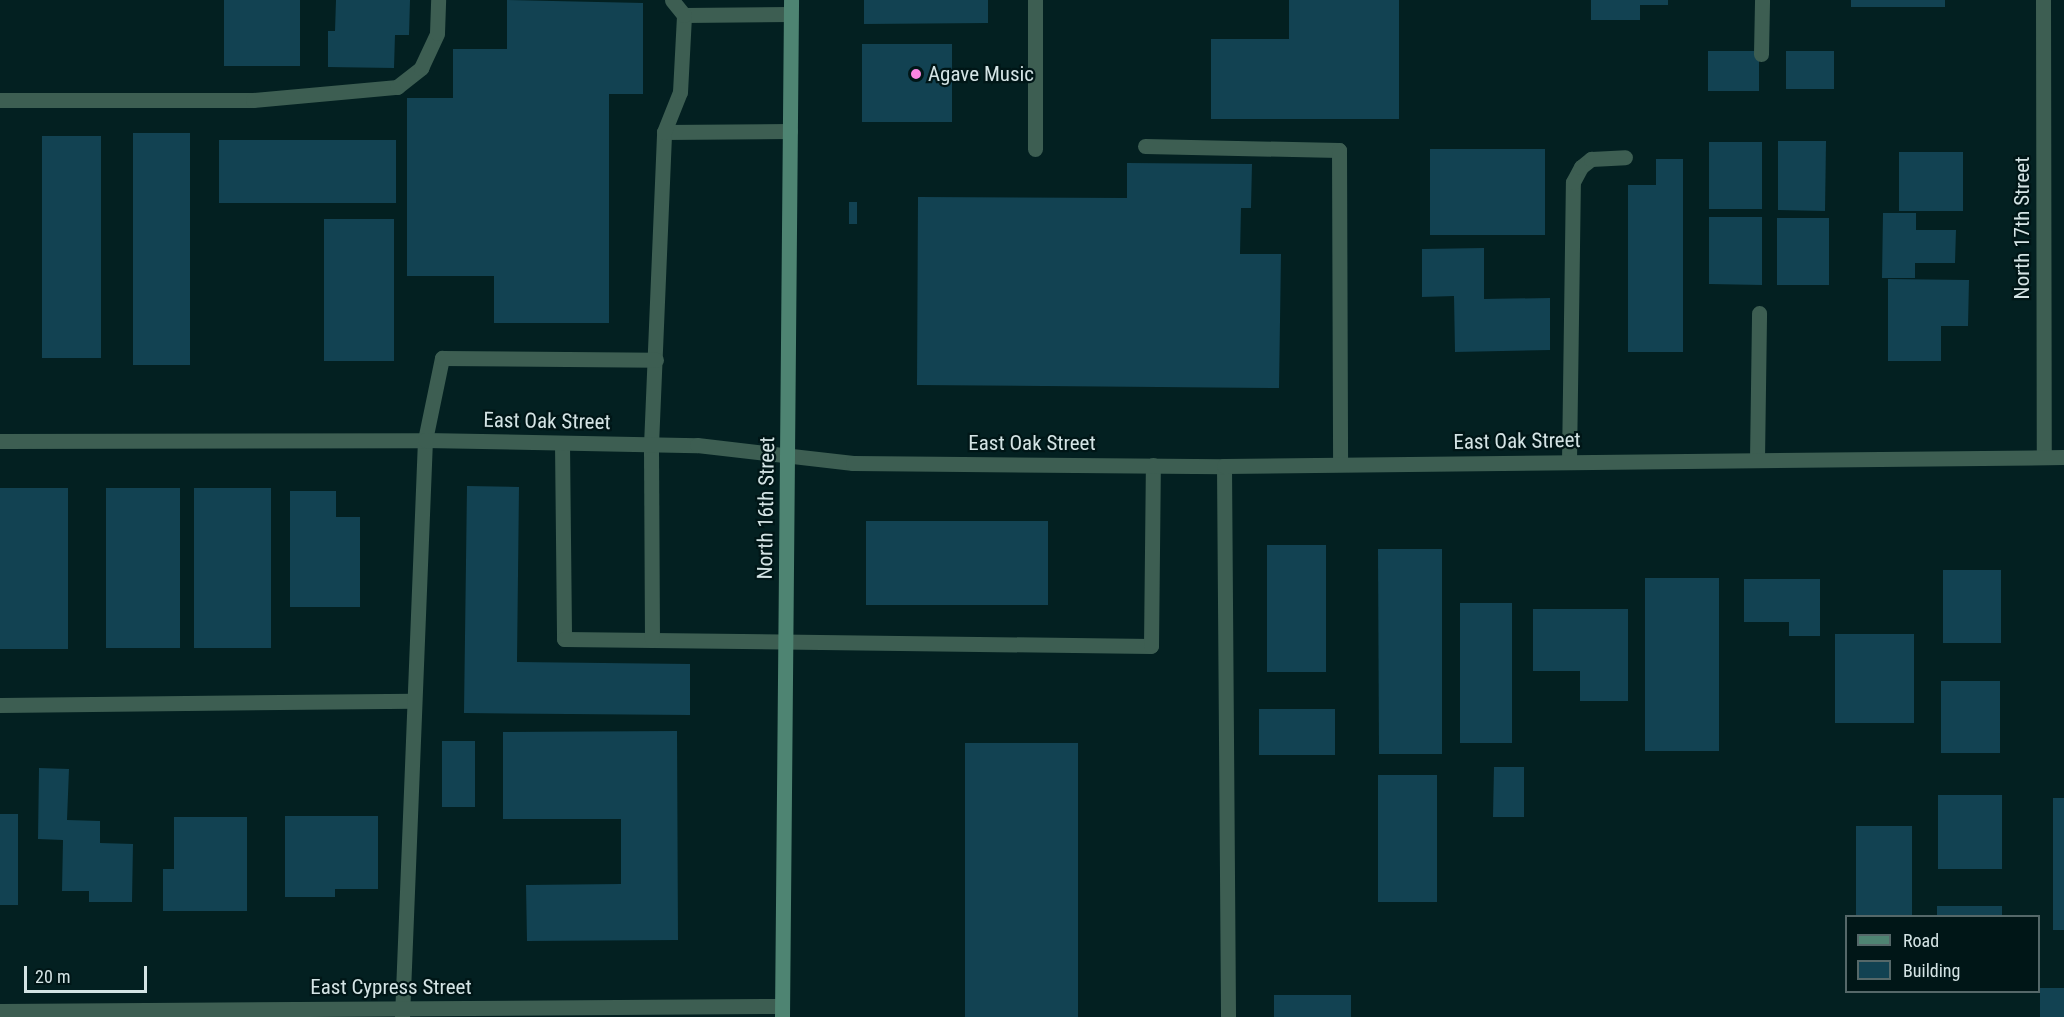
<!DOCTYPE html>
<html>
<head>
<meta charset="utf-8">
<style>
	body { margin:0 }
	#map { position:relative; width:2064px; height:1017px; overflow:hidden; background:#032021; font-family:"Roboto Condensed",sans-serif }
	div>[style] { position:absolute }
	.building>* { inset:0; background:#124252 }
	.service>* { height:15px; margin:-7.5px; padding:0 7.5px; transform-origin:7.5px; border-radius:7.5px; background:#3d5e52 }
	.minor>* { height:15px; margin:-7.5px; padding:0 7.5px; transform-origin:7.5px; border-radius:7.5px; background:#3d5e52 }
	.secondary>* { height:15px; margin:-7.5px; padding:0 7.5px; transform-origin:7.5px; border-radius:7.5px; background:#4e8472 }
	.dots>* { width:16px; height:16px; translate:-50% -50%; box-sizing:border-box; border:3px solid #001617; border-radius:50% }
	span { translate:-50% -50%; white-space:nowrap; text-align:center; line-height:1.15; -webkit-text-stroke:4.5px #001617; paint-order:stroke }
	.poi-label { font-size:21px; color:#d4e4e5 }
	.left { translate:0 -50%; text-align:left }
	.street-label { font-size:21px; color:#d4e4e5 }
	.legend { position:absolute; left:1845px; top:915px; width:195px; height:78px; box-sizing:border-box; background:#001617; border:2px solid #556869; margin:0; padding:8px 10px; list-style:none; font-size:18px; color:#d4e4e5 }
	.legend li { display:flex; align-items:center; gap:12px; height:30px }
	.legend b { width:30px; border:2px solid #556869 }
	.scale { position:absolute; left:24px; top:966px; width:123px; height:27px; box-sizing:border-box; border:3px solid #d4e4e5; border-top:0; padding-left:8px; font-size:18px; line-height:21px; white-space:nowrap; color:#d4e4e5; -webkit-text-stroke:4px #001617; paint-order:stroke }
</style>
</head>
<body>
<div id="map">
	<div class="building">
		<div style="clip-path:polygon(224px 0,300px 0,300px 66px,224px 66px)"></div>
		<div style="clip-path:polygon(336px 0,410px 0,409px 35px,395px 35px,394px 68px,328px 67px,328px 31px,335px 31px)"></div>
		<div style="clip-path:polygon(507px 0,643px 3px,643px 94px,609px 94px,609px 323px,494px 323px,494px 276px,407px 276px,407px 98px,453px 98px,453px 49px,507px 49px)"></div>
		<div style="clip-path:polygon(864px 0,988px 0,988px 23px,864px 24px)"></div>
		<div style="clip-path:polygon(1289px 0,1399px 0,1399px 119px,1211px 119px,1211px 39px,1289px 39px)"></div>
		<div style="clip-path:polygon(1591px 0,1668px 0,1668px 5px,1640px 5px,1640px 20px,1591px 20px)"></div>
		<div style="clip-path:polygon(1851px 0,1945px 0,1945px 7px,1851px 7px)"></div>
		<div style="clip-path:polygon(862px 44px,952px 44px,952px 122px,862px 122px)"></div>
		<div style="clip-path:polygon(1708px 51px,1759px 51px,1759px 91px,1708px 91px)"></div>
		<div style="clip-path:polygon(1786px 51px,1834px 51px,1834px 89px,1786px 89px)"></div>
		<div style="clip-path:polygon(133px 133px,190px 133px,190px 365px,133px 365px)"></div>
		<div style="clip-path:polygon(42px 136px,101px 136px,101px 358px,42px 358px)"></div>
		<div style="clip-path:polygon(219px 140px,396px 140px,396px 203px,219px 203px)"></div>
		<div style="clip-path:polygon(1778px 141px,1826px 141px,1825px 211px,1778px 210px)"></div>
		<div style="clip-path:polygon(1709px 142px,1762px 142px,1762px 209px,1709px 209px)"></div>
		<div style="clip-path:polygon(1430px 149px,1545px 149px,1545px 235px,1430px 235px)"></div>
		<div style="clip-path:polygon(1899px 152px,1963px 152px,1963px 211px,1899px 211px)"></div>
		<div style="clip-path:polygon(1656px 159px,1683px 159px,1683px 352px,1628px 352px,1628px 185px,1656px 185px)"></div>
		<div style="clip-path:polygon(1127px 163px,1252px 164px,1251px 208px,1241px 208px,1240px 254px,1281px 254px,1279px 388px,917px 385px,918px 197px,1127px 198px)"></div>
		<div style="clip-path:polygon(849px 202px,857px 202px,857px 224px,849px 224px)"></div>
		<div style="clip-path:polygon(1883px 213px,1916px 213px,1916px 230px,1956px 230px,1955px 263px,1915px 263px,1915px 278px,1882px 278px)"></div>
		<div style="clip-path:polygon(1709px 217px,1762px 217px,1762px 285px,1709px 284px)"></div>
		<div style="clip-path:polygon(1777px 218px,1829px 218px,1829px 285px,1777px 285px)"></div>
		<div style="clip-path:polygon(324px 219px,394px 219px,394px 361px,324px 361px)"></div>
		<div style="clip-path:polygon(1484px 248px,1484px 299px,1550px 298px,1550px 350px,1455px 352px,1454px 296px,1422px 297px,1422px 249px)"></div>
		<div style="clip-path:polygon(1888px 279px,1969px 280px,1968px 326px,1941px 326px,1941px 361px,1888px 361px)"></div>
		<div style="clip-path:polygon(467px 486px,519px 487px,517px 662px,690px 664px,690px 715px,464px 713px)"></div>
		<div style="clip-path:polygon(0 488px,68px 488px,68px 649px,0 649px)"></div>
		<div style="clip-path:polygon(106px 488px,180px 488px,180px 648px,106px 648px)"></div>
		<div style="clip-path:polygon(194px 488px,271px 488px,271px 648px,194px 648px)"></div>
		<div style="clip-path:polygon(290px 491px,336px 491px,336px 517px,360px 517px,360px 607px,290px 607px)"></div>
		<div style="clip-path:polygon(866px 521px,1048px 521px,1048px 605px,866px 605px)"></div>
		<div style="clip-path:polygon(1267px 545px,1326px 545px,1326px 672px,1267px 672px)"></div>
		<div style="clip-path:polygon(1378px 549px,1442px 549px,1442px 754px,1379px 754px)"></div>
		<div style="clip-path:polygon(1943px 570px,2001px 570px,2001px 643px,1943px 643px)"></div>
		<div style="clip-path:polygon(1645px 578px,1719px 578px,1719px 751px,1645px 751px)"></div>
		<div style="clip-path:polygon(1744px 579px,1820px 579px,1820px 636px,1789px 636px,1789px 622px,1744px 622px)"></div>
		<div style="clip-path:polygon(1460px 603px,1512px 603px,1512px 743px,1460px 743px)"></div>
		<div style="clip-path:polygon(1533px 609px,1628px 609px,1628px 701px,1580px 701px,1580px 671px,1533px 671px)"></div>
		<div style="clip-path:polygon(1835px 634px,1914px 634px,1914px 723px,1835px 723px)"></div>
		<div style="clip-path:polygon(1941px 681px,2000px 681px,2000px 753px,1941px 753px)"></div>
		<div style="clip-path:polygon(1259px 709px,1335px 709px,1335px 755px,1259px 755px)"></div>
		<div style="clip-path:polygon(677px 731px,678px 940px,527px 941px,526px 885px,621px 884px,621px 819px,503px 819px,503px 732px)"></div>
		<div style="clip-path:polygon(442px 741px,475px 741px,475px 807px,442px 807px)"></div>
		<div style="clip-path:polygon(965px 743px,1078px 743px,1078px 1017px,965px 1017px)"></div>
		<div style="clip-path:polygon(1494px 767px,1524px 767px,1524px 817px,1493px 817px)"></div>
		<div style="clip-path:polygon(39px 768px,69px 769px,67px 820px,100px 821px,100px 843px,133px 844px,132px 902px,89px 902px,89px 891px,62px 891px,63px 840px,38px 839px)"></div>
		<div style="clip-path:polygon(1378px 775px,1437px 775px,1437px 902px,1378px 902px)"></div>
		<div style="clip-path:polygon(1938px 795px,2002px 795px,2002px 869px,1938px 869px)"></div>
		<div style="clip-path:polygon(2053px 798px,2064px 798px,2064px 930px,2053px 930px)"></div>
		<div style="clip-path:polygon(0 814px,18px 814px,18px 905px,0 905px)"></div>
		<div style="clip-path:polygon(285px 816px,378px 816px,378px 889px,335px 889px,335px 897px,285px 897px)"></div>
		<div style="clip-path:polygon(174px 817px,247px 817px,247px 911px,163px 911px,163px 869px,174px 869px)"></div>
		<div style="clip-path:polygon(1856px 826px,1912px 826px,1912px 916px,1856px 916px)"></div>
		<div style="clip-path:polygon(1937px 906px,2002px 906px,2002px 916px,1937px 916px)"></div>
		<div style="clip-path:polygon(2040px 988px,2064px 988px,2064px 1017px,2040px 1017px)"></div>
		<div style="clip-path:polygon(1274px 995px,1351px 995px,1351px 1017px,1274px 1017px)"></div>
	</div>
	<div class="service">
		<div style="left:1035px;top:0;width:149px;rotate:90deg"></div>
		<div style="left:684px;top:15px;width:106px;rotate:-0.5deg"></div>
		<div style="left:1761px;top:54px;width:54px;rotate:-88.9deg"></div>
		<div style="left:0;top:100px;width:253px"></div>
		<div style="left:253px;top:100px;width:145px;rotate:-5.2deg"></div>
		<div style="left:397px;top:87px;width:31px;rotate:-38deg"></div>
		<div style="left:421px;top:68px;width:38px;rotate:-65deg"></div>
		<div style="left:437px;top:33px;width:33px;rotate:-88deg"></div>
		<div style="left:664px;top:132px;width:126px;rotate:-0.5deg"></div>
		<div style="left:1145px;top:146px;width:194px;rotate:1.2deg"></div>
		<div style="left:1339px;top:150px;width:314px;rotate:89.8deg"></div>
		<div style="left:562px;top:443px;width:196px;rotate:89.4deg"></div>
		<div style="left:564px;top:639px;width:587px;rotate:0.68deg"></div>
		<div style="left:1151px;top:646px;width:181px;rotate:-89.4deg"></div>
		<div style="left:1757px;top:460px;width:147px;rotate:-89.2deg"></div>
		<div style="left:1569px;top:462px;width:280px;rotate:-89.2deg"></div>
		<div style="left:1573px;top:182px;width:17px;rotate:-62deg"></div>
		<div style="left:1581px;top:167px;width:13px;rotate:-39deg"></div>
		<div style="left:1591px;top:159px;width:34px;rotate:-3deg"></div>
		<div style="left:1224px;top:466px;width:551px;rotate:89.58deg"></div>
		<div style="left:652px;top:640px;width:195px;rotate:-90.3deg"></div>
		<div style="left:651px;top:445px;width:313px;rotate:-87.6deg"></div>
		<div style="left:664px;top:132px;width:43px;rotate:-68.2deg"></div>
		<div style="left:680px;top:92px;width:77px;rotate:-87deg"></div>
		<div style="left:684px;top:15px;width:19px;rotate:-129deg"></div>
		<div style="left:0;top:705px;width:414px;rotate:-0.6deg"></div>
		<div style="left:402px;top:1017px;width:577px;rotate:-87.72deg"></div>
		<div style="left:425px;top:440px;width:84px;rotate:-78.3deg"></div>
		<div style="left:442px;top:358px;width:214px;rotate:0.5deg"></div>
	</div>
	<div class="minor">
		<div style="left:2043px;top:0;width:457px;rotate:89.9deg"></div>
		<div style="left:0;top:441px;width:425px;rotate:-0.1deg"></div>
		<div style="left:425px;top:440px;width:272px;rotate:1.1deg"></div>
		<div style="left:697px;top:445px;width:157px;rotate:6.6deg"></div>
		<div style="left:853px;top:463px;width:371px;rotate:0.5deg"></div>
		<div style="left:1224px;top:466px;width:840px;rotate:-0.61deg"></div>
		<div style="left:0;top:1011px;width:782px;rotate:-0.37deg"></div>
	</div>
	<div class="secondary">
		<div style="left:782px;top:1017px;width:1017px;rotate:-89.49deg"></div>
	</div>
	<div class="dots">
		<div style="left:916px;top:74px;background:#fc86e4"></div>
	</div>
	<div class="poi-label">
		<span class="left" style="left:928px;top:74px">Agave Music</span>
	</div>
	<div class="street-label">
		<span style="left:2022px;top:228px;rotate:-90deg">North 17th Street</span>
		<span style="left:547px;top:421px;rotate:1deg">East Oak Street</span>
		<span style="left:1517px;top:441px;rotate:-1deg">East Oak Street</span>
		<span style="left:1032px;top:443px">East Oak Street</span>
		<span style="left:766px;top:508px;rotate:-89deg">North 16th Street</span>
		<span style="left:391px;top:987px">East Cypress Street</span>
	</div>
	<ul class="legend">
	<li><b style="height:8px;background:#4e8472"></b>Road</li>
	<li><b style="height:16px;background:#124252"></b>Building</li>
	</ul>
	<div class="scale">20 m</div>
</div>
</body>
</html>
